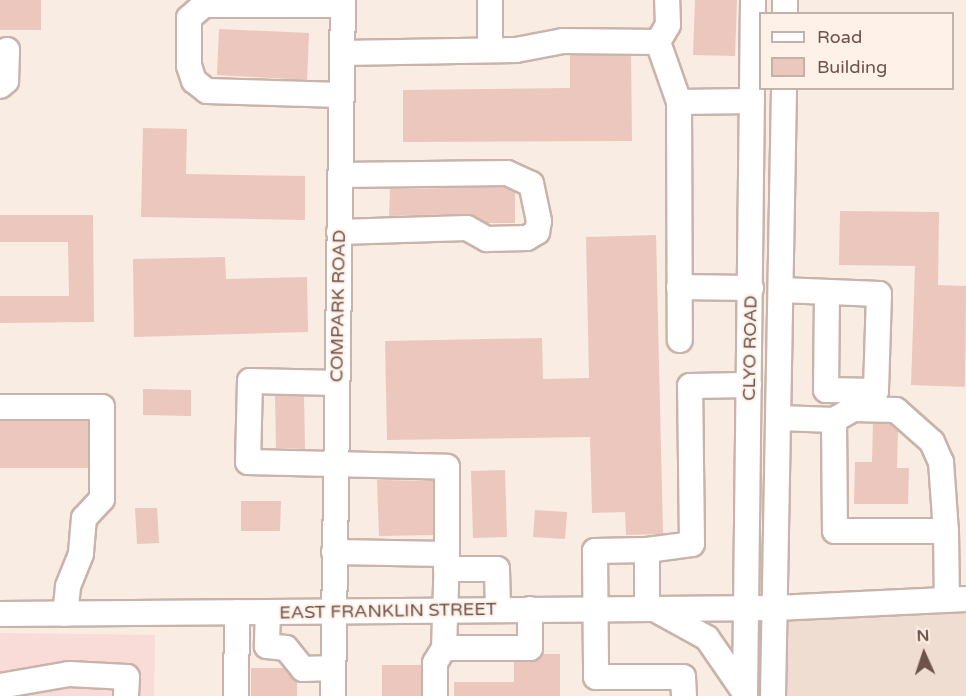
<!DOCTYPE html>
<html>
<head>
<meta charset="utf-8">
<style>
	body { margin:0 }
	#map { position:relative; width:966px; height:696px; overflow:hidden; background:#f9ece2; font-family:"Varela Round",sans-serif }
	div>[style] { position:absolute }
	.residential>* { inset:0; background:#f0ddd2 }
	.commercial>* { inset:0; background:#f9dbd7 }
	.building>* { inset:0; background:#ecc7bd }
	.roads { filter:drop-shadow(2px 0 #c9b3aa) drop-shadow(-2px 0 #c9b3aa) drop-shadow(0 2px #c9b3aa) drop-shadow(0 -2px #c9b3aa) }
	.minor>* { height:24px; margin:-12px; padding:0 12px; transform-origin:12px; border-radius:12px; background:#fff }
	span { translate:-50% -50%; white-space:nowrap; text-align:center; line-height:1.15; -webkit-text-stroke:4.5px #fdf1e8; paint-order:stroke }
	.street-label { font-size:18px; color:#6f524b }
	.legend { position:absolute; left:759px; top:12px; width:195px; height:78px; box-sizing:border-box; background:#fdf1e8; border:2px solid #c4b1a9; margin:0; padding:8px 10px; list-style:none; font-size:18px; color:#6f524b }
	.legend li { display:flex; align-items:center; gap:12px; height:30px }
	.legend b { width:30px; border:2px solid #c4b1a9 }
	.north { position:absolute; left:894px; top:624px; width:60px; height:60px; -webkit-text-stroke:4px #fdf1e8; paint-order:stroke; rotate:357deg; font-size:16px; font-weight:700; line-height:24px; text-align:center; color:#6f524b }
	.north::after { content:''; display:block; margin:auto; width:21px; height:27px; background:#6f524b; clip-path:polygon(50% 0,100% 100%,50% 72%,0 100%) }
</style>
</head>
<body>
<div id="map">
	<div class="residential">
		<div style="clip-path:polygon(966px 599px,966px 696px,773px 696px,776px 608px)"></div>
	</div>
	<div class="commercial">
		<div style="clip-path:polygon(0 633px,155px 635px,154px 696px,0 696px)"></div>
	</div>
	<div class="building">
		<div style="clip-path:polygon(0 0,41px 0,41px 30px,0 30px)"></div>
		<div style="clip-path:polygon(695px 0,737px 0,735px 56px,693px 55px)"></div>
		<div style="clip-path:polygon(219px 29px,309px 33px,307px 80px,217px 75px)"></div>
		<div style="clip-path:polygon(570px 55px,631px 56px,632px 141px,403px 142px,403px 90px,570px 88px)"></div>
		<div style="clip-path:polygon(143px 128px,187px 129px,186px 174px,305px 176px,305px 220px,141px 217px)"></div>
		<div style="clip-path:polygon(504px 187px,515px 192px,515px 223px,487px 223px,467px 214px,389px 216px,390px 189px)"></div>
		<div style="clip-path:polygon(840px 211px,939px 212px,938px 285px,966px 286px,965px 387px,911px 385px,915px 266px,839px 265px)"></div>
		<div style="clip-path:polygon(0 215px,93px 215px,94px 322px,0 323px,0 296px,69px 296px,68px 242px,0 242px)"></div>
		<div style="clip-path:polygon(656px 235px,663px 534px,626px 535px,625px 512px,592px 513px,590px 437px,387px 440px,385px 341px,542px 338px,543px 379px,589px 378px,586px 237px)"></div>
		<div style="clip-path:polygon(225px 257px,226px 279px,307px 277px,308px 332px,134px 337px,133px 259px)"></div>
		<div style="clip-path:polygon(143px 389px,191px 390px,191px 416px,143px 415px)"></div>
		<div style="clip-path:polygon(275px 396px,304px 396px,305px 449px,276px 448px)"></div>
		<div style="clip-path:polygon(0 421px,88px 421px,88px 468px,0 468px)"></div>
		<div style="clip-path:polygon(873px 424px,890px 424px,898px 431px,897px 468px,909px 468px,908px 504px,854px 504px,855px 462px,872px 462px)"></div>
		<div style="clip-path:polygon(505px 470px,507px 537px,473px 538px,471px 471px)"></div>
		<div style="clip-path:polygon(377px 480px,433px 481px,433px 535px,379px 536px)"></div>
		<div style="clip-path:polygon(241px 501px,281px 501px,280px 531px,241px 531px)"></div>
		<div style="clip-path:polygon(135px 508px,157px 508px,159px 543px,137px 544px)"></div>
		<div style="clip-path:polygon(535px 510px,567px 512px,565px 539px,533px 537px)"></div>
		<div style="clip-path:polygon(543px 654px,560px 654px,560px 696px,454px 696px,454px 682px,514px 682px,514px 662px,537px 661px)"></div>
		<div style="clip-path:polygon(382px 665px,421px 665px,421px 696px,382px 696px)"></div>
		<div style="clip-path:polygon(251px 668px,284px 668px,297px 682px,297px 696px,251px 696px)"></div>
	</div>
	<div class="roads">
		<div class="minor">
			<div style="left:490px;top:0;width:50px;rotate:90deg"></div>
			<div style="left:785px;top:14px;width:14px;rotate:-90deg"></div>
			<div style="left:658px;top:42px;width:20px;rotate:-60deg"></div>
			<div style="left:668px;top:25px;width:25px;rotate:-92deg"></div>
			<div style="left:342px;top:53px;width:174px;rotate:-1deg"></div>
			<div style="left:516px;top:50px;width:48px;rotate:-10.8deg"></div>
			<div style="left:563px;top:41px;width:95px;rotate:0.6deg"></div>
			<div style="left:658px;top:42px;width:64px;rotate:70.7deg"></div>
			<div style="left:679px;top:102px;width:73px;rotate:-0.8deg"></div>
			<div style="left:0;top:86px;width:8px;rotate:-40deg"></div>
			<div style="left:6px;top:81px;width:31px;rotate:-88deg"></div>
			<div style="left:341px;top:95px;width:134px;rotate:-178.3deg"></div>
			<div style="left:207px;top:91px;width:16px;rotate:-142deg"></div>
			<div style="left:194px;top:81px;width:16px;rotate:-108deg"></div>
			<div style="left:189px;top:66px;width:48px;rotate:-90deg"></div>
			<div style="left:189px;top:18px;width:20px;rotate:-41deg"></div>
			<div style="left:204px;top:5px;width:139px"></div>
			<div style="left:679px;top:102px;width:238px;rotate:89.8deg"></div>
			<div style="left:339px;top:232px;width:128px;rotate:-1.8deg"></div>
			<div style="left:467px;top:228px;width:23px;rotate:29deg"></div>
			<div style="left:487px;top:239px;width:40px;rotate:-1.4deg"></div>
			<div style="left:527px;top:238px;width:12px;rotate:-31deg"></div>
			<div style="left:537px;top:232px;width:11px;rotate:-80deg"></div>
			<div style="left:539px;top:221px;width:38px;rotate:-102deg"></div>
			<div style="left:531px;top:184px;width:26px;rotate:-155deg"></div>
			<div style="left:507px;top:173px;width:167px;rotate:179.3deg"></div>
			<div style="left:679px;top:287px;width:72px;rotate:0.8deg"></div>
			<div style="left:781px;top:290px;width:98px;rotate:2.3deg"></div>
			<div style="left:879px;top:294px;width:97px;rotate:91.8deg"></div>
			<div style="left:876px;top:391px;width:50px;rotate:-178.9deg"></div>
			<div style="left:826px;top:390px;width:97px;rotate:-89.4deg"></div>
			<div style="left:337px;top:383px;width:87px;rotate:-178.7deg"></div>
			<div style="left:250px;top:381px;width:81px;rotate:91.4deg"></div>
			<div style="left:248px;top:462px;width:199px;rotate:1.4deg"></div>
			<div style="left:447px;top:467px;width:87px;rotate:90deg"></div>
			<div style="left:0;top:407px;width:102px"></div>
			<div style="left:102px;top:407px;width:92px;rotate:90deg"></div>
			<div style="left:102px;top:499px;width:26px;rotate:133deg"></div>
			<div style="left:84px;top:518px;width:36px;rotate:95deg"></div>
			<div style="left:81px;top:554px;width:35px;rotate:112deg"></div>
			<div style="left:68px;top:587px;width:27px;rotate:96deg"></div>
			<div style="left:779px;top:418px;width:55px;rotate:2.1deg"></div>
			<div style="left:834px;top:420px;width:111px;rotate:89.5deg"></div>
			<div style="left:835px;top:531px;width:111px"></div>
			<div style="left:946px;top:531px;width:68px;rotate:89.2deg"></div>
			<div style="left:834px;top:420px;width:22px;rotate:-30deg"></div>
			<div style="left:853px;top:409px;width:43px;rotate:1.3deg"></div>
			<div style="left:896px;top:410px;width:48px;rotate:41.6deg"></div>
			<div style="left:932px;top:442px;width:22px;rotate:66deg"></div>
			<div style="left:941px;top:462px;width:69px;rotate:85.9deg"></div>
			<div style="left:647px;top:550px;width:45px;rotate:-7.6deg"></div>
			<div style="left:692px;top:544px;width:158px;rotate:-90.7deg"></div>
			<div style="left:690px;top:386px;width:59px;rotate:-1deg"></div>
			<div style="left:334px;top:552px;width:113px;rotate:1deg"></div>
			<div style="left:447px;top:554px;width:94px;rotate:91.8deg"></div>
			<div style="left:444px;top:648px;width:17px;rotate:121deg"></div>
			<div style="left:435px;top:663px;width:33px;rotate:90deg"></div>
			<div style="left:446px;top:569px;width:51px"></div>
			<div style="left:497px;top:569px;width:40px;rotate:88.6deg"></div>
			<div style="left:647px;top:608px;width:58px;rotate:-90deg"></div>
			<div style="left:647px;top:550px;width:52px;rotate:178.9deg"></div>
			<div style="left:595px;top:551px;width:126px;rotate:89.5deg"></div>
			<div style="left:596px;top:677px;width:87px"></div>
			<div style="left:683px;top:677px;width:19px;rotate:87deg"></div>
			<div style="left:658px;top:611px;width:56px;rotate:28.9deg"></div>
			<div style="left:707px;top:638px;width:67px;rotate:55.4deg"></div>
			<div style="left:268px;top:612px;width:34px;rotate:92deg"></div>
			<div style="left:267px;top:646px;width:19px;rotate:6deg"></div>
			<div style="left:286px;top:648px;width:27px;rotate:51deg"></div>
			<div style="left:303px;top:669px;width:30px;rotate:-2deg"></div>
			<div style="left:0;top:614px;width:776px;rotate:-0.44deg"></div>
			<div style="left:776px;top:608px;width:190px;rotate:-2.7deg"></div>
			<div style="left:444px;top:648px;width:86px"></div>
			<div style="left:530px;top:648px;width:39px;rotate:-90deg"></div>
			<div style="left:0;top:686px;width:70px;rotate:-9.9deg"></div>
			<div style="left:69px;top:674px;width:58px;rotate:3deg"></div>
			<div style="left:127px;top:677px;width:19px;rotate:93deg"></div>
			<div style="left:236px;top:696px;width:84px;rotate:-89.3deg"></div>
			<div style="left:333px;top:696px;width:696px;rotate:-89.18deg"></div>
			<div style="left:745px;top:696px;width:696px;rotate:-89.34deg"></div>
			<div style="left:773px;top:696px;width:608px;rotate:-88.96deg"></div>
		</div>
	</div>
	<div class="street-label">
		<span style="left:338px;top:306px;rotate:-89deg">COMPARK ROAD</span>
		<span style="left:750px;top:348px;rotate:-89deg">CLYO ROAD</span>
		<span style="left:388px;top:611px;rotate:-1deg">EAST FRANKLIN STREET</span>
	</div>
	<ul class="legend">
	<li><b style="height:8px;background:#fff"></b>Road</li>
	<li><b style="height:16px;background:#ecc7bd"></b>Building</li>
	</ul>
	<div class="north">N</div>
</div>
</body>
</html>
